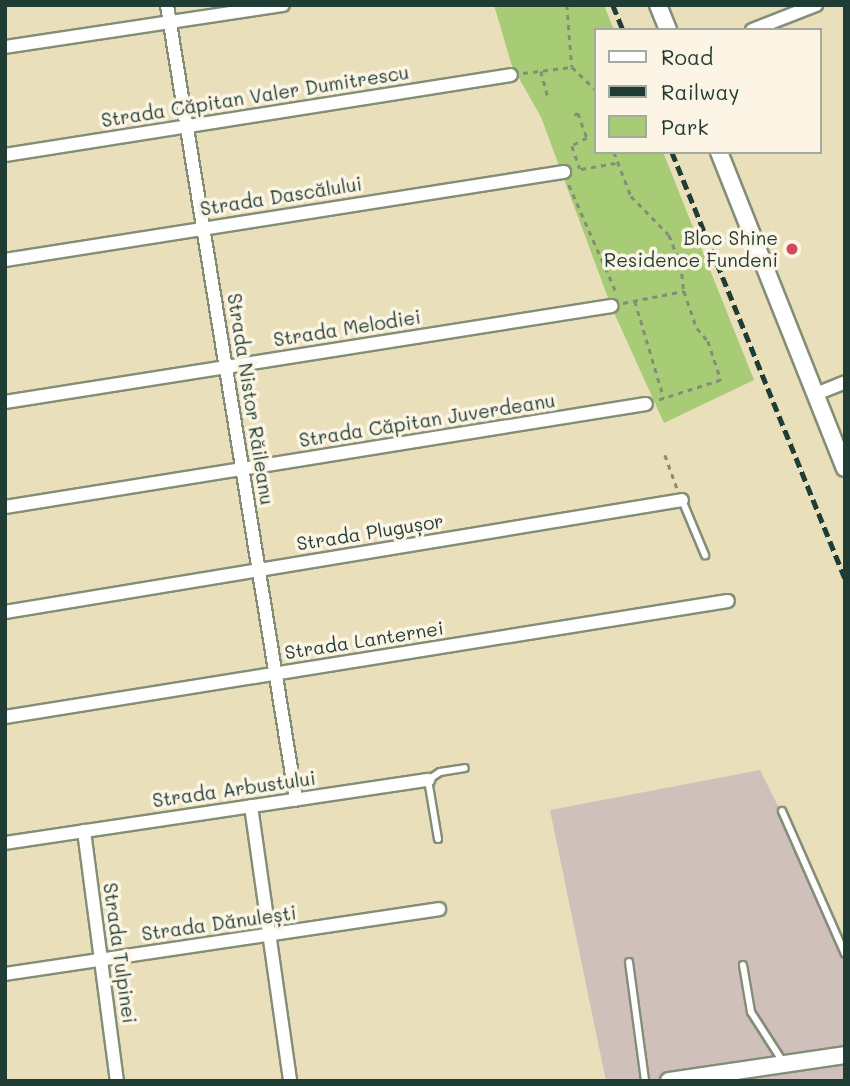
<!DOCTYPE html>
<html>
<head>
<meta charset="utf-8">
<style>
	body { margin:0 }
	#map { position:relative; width:850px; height:1086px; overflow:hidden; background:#e9dfba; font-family:Mali,sans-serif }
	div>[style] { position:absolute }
	.industrial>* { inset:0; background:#cfc0bb }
	.green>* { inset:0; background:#a8cb75 }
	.path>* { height:2.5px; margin-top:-1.25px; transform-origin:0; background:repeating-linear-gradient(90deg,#848e77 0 5px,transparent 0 10px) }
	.roads { filter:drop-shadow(2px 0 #848e77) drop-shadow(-2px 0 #848e77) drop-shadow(0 2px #848e77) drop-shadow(0 -2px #848e77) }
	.service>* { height:6px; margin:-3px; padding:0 3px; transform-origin:3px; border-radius:3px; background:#fff }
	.minor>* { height:12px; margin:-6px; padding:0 6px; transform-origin:6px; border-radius:6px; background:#fff }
	.tertiary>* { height:16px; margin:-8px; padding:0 8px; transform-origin:8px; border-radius:8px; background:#fff }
	.rail>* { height:4.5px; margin-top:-2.25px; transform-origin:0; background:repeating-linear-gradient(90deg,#1f3d34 0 10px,transparent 0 15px) }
	.dots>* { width:19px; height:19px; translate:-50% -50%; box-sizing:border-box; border:4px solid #fcf5e5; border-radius:50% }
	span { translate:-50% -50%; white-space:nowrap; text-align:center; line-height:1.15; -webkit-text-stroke:7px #fcf5e5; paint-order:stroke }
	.street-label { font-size:19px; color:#1f3d34 }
	.poi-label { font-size:19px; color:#1f3d34 }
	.right { translate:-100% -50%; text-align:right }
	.frame { position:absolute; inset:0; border:7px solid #1f3d34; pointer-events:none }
	.legend { position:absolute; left:594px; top:28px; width:228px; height:126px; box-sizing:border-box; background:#fcf5e5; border:2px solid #a4ab9e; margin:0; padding:9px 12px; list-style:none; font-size:21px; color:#1f3d34 }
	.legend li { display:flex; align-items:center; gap:14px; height:35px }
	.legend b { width:35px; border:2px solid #a4ab9e }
</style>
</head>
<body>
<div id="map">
	<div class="industrial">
		<div style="clip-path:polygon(760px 770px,845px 940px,845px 1081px,606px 1081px,550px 810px)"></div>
	</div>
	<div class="green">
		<div style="clip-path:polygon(494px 5px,604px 5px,614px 30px,596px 30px,596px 152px,663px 152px,754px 380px,664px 423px,611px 306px,541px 117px,512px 66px)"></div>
	</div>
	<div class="path">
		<div style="left:567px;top:5px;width:62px;rotate:85.4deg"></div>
		<div style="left:572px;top:67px;width:33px;rotate:44deg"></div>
		<div style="left:541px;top:71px;width:30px;rotate:75deg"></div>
		<div style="left:523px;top:73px;width:49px;rotate:-7deg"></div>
		<div style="left:574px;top:115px;width:4px;rotate:-27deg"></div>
		<div style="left:578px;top:113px;width:27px;rotate:70deg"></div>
		<div style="left:587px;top:138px;width:17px;rotate:152deg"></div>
		<div style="left:572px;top:146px;width:24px;rotate:71deg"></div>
		<div style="left:614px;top:152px;width:47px;rotate:68.9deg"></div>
		<div style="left:631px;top:196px;width:54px;rotate:45.7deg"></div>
		<div style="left:669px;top:235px;width:31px;rotate:68deg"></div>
		<div style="left:681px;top:264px;width:27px;rotate:84deg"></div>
		<div style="left:581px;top:169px;width:35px;rotate:-10deg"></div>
		<div style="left:569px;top:185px;width:119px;rotate:66.2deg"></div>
		<div style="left:635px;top:301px;width:101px;rotate:73.4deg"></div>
		<div style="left:623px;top:303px;width:62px;rotate:-11.1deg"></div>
		<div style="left:684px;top:291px;width:39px;rotate:71deg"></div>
		<div style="left:697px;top:328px;width:17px;rotate:50deg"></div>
		<div style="left:708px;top:341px;width:41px;rotate:71.6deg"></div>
		<div style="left:721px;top:380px;width:68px;rotate:162.1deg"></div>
		<div style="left:665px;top:455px;width:35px;rotate:70deg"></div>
	</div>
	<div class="roads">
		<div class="service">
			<div style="left:682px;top:500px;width:60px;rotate:67.3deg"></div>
			<div style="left:782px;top:811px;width:156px;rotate:66.2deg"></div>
			<div style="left:438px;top:839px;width:60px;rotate:-99.6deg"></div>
			<div style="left:428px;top:780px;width:14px;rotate:-34deg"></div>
			<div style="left:440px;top:772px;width:25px;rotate:-9deg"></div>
			<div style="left:629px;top:962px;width:120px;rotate:82.3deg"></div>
			<div style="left:743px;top:965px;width:48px;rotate:80.3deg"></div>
			<div style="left:751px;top:1012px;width:59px;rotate:57.4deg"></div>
		</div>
		<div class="minor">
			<div style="left:167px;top:5px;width:805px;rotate:80.78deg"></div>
			<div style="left:752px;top:30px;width:69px;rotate:-21.3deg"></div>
			<div style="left:5px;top:47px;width:281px;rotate:-8.6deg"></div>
			<div style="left:5px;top:155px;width:512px;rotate:-8.98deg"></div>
			<div style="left:5px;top:260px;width:566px;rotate:-8.95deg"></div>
			<div style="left:816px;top:394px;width:31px;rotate:-22deg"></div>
			<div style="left:5px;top:402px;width:614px;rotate:-9deg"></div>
			<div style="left:5px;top:507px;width:649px;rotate:-9.13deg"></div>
			<div style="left:5px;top:612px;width:686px;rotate:-9.39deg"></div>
			<div style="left:5px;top:717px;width:732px;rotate:-9.12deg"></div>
			<div style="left:251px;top:806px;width:278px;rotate:81.9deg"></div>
			<div style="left:84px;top:831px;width:252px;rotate:82.5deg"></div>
			<div style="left:5px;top:843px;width:428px;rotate:-8.5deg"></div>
			<div style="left:5px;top:974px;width:439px;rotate:-8.5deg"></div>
		</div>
		<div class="tertiary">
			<div style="left:658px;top:5px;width:27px;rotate:68deg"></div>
			<div style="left:719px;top:152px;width:340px;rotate:68.3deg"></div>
			<div style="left:669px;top:1081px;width:178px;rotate:-8.4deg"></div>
		</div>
	</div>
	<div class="rail">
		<div style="left:613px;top:5px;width:27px;rotate:68deg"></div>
		<div style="left:672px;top:152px;width:461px;rotate:67.9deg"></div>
	</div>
	<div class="dots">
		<div style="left:792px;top:249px;background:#d1495b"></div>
	</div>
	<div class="street-label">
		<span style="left:255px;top:96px;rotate:-9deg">Strada Căpitan Valer Dumitrescu</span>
		<span style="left:281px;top:196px;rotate:-9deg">Strada Dascălului</span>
		<span style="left:347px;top:328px;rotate:-9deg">Strada Melodiei</span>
		<span style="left:251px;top:399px;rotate:81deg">Strada Nistor Răileanu</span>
		<span style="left:427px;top:420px;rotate:-9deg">Strada Căpitan Juverdeanu</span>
		<span style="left:370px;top:532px;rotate:-9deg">Strada Plugușor</span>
		<span style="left:364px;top:640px;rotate:-9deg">Strada Lanternei</span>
		<span style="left:234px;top:789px;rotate:-8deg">Strada Arbustului</span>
		<span style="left:219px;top:923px;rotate:-8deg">Strada Dănulești</span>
		<span style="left:120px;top:953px;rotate:82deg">Strada Tulpinei</span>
	</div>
	<div class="poi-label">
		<span class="right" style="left:778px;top:249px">Bloc Shine<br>Residence Fundeni</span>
	</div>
	<div class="frame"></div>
	<ul class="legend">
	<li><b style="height:9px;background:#fff"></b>Road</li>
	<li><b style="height:9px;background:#1f3d34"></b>Railway</li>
	<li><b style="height:19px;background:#a8cb75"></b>Park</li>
	</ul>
</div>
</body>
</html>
